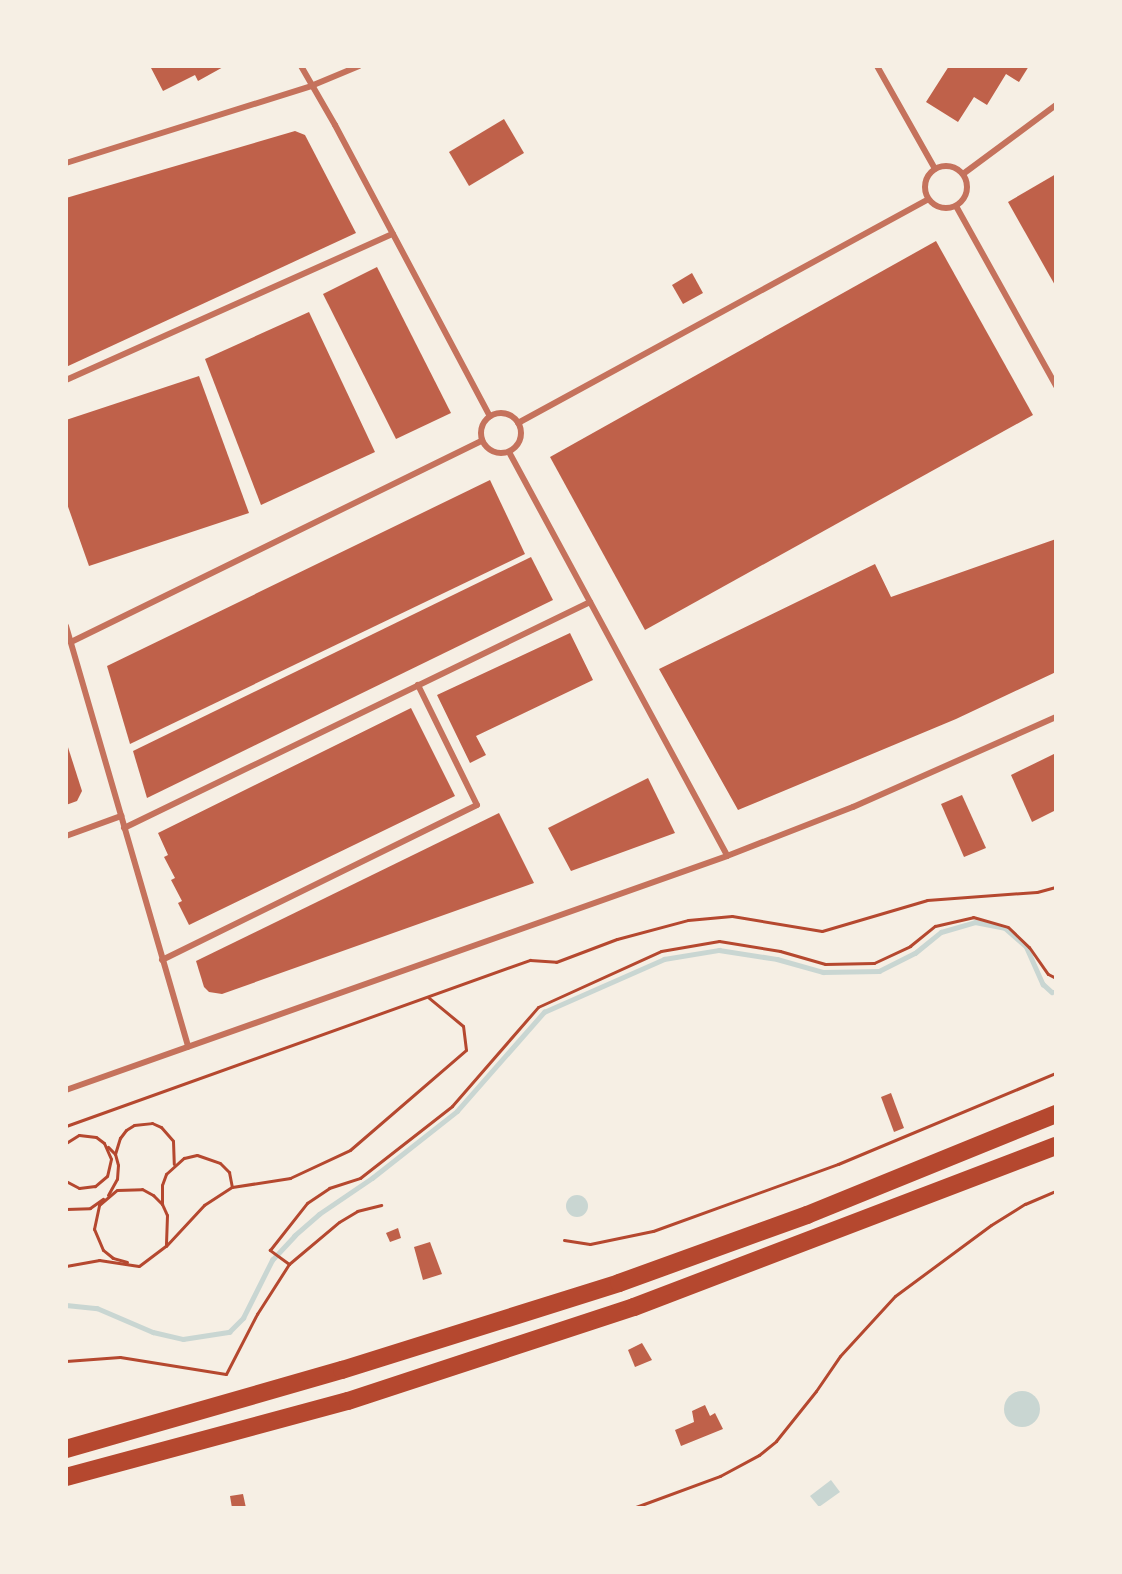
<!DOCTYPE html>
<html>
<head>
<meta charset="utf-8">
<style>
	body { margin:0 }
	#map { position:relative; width:1122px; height:1574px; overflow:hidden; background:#f6efe4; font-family:Lato,sans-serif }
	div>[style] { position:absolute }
	.water>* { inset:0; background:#c9d6d2 }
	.round { border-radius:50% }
	.stream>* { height:4.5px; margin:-2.25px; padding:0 2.25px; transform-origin:2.25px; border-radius:2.25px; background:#c9d6d2 }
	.building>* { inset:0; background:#bf614a }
	.path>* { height:3px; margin:-1.5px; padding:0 1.5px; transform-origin:1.5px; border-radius:1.5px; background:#b5482f }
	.minor>* { height:6px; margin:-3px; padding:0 3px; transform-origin:3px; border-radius:3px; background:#c5725c }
	.minor>.ring { margin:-3px; padding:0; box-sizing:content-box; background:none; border:6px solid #c5725c; border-radius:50% }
	.motorway>* { height:18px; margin:-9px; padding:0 9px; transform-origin:9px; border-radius:9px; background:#b5482f }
	span { translate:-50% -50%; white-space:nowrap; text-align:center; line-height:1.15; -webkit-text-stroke:5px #f6efe4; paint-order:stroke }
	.frame { position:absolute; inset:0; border:68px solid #f6efe4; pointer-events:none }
</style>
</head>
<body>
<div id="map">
	<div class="water">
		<div class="round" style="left:566px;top:1195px;width:22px;height:22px"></div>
		<div class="round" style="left:1004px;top:1391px;width:36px;height:36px"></div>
		<div style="clip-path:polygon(831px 1480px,840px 1492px,819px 1507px,810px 1496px)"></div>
	</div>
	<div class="stream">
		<div style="left:66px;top:1305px;width:31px;rotate:6deg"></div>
		<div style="left:97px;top:1308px;width:61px;rotate:23.2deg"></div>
		<div style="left:153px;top:1332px;width:31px;rotate:13deg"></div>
		<div style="left:183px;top:1339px;width:47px;rotate:-8.7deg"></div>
		<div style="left:229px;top:1332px;width:20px;rotate:-45deg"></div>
		<div style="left:243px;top:1318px;width:65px;rotate:-63.4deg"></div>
		<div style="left:272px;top:1260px;width:33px;rotate:-47deg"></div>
		<div style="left:294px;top:1236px;width:33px;rotate:-41deg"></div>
		<div style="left:319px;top:1214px;width:64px;rotate:-34.2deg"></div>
		<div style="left:372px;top:1178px;width:108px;rotate:-38.2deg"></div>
		<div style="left:457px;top:1111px;width:132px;rotate:-48.7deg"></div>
		<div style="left:544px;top:1012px;width:131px;rotate:-23.8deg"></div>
		<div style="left:664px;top:959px;width:56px;rotate:-9.3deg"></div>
		<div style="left:719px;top:950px;width:59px;rotate:8.8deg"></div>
		<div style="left:777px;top:959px;width:48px;rotate:15.8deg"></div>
		<div style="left:823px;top:972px;width:56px;rotate:-1deg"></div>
		<div style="left:879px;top:971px;width:40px;rotate:-26.6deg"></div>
		<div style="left:915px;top:953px;width:33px;rotate:-39deg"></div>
		<div style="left:941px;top:932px;width:35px;rotate:-16deg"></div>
		<div style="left:975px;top:922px;width:31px;rotate:11deg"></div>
		<div style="left:1005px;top:928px;width:28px;rotate:41deg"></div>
		<div style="left:1026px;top:946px;width:42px;rotate:65.9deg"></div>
		<div style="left:1043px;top:984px;width:12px;rotate:42deg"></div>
		<div style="left:1052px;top:992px;width:4px"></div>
	</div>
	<div class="building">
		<div style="clip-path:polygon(150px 66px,225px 66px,198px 81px,195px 75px,163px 91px)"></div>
		<div style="clip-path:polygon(949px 66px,1029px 66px,1019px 82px,1006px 74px,987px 105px,974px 97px,958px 122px,926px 102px)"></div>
		<div style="clip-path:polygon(504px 119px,524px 153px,469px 186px,449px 152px)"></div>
		<div style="clip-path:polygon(295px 131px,305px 135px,356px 233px,66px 367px,66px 198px)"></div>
		<div style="clip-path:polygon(1056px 174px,1056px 287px,1008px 202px)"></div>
		<div style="clip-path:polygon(936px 241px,1033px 415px,645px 630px,550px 457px)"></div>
		<div style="clip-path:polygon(377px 267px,451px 413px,396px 439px,323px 294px)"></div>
		<div style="clip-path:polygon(692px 273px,703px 293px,683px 304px,672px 285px)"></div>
		<div style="clip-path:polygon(309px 312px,375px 452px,261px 505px,205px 359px)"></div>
		<div style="clip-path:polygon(199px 376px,249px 513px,89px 566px,66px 501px,66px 420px)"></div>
		<div style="clip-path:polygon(490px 480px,525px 554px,130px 744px,107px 666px)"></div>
		<div style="clip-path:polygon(1056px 539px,1056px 672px,956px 719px,738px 810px,659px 669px,875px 564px,891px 597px)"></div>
		<div style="clip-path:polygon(531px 557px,553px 600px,147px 798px,133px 751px)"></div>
		<div style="clip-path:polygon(570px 633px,593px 680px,476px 736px,486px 755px,470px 763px,437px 695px)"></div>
		<div style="clip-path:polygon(411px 708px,455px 796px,189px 925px,178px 903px,182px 901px,171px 880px,175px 878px,164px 857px,168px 855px,158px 833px)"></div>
		<div style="clip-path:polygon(66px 741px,82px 791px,77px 801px,66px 805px)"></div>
		<div style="clip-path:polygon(1056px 753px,1056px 810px,1032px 822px,1011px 775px)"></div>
		<div style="clip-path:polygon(648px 778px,675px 833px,571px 871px,548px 828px)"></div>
		<div style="clip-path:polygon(962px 795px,986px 848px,964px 857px,941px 804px)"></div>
		<div style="clip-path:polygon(499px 813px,534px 883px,222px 994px,209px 992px,204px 987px,196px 961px)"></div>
		<div style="clip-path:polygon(891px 1093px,904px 1128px,894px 1132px,881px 1097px)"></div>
		<div style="clip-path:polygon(398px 1228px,401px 1238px,390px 1242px,386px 1233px)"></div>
		<div style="clip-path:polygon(430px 1242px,442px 1274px,423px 1280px,414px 1247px)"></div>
		<div style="clip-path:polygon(642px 1343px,652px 1360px,635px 1367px,628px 1350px)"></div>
		<div style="clip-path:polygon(705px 1405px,710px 1416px,715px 1413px,723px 1429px,681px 1446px,675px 1430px,694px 1422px,692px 1411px)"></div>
		<div style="clip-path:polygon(243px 1494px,246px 1508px,232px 1508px,230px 1496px)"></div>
	</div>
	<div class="path">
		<div style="left:66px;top:1126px;width:493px;rotate:-19.7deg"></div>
		<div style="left:530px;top:960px;width:26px;rotate:4deg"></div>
		<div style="left:556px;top:962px;width:65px;rotate:-20.7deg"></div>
		<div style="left:617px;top:939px;width:73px;rotate:-15deg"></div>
		<div style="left:688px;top:920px;width:44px;rotate:-5.2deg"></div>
		<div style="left:732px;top:916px;width:91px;rotate:9.5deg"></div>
		<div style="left:822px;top:931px;width:109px;rotate:-16.4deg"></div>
		<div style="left:927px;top:900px;width:110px;rotate:-4.2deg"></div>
		<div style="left:1037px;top:892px;width:20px;rotate:-15deg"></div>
		<div style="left:66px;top:1143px;width:15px;rotate:-32deg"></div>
		<div style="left:79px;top:1135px;width:17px;rotate:7deg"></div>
		<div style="left:96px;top:1137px;width:10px;rotate:37deg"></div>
		<div style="left:104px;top:1143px;width:17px;rotate:66deg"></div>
		<div style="left:111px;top:1159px;width:17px;rotate:103deg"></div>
		<div style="left:107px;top:1176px;width:16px;rotate:140deg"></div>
		<div style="left:95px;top:1186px;width:16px;rotate:173deg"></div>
		<div style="left:79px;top:1188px;width:15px;rotate:-152deg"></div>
		<div style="left:115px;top:1154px;width:17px;rotate:-73deg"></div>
		<div style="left:120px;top:1138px;width:10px;rotate:-53deg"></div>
		<div style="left:126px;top:1130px;width:9px;rotate:-32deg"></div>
		<div style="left:134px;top:1125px;width:18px;rotate:-6deg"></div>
		<div style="left:152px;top:1123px;width:10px;rotate:24deg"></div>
		<div style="left:161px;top:1127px;width:18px;rotate:49deg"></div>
		<div style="left:173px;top:1141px;width:23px;rotate:88deg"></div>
		<div style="left:108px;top:1195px;width:18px;rotate:-61deg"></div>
		<div style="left:117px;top:1179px;width:14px;rotate:-86deg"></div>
		<div style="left:118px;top:1165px;width:11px;rotate:-105deg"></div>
		<div style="left:115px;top:1154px;width:10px;rotate:-135deg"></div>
		<div style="left:162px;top:1204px;width:19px;rotate:-90deg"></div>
		<div style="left:162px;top:1185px;width:12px;rotate:-70deg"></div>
		<div style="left:166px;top:1174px;width:24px;rotate:-42deg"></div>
		<div style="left:184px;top:1158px;width:13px;rotate:-13deg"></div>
		<div style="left:197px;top:1155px;width:24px;rotate:19deg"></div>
		<div style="left:220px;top:1163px;width:13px;rotate:45deg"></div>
		<div style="left:229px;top:1172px;width:15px;rotate:79deg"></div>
		<div style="left:66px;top:1209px;width:24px;rotate:-2deg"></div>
		<div style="left:90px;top:1208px;width:16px;rotate:-35deg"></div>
		<div style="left:564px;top:1240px;width:26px;rotate:9deg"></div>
		<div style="left:590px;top:1244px;width:64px;rotate:-11.7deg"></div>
		<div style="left:653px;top:1231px;width:197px;rotate:-19.9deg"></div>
		<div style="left:838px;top:1164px;width:236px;rotate:-22.7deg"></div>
		<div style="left:127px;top:1262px;width:15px;rotate:-164deg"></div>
		<div style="left:113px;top:1258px;width:13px;rotate:-141deg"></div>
		<div style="left:103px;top:1250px;width:23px;rotate:-113deg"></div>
		<div style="left:94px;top:1229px;width:25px;rotate:-78deg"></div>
		<div style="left:99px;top:1205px;width:23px;rotate:-40deg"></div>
		<div style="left:117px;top:1190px;width:25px;rotate:-2deg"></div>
		<div style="left:142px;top:1189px;width:13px;rotate:29deg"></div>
		<div style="left:153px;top:1195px;width:13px;rotate:45deg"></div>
		<div style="left:162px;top:1204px;width:12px;rotate:66deg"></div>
		<div style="left:167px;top:1215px;width:29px;rotate:92deg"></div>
		<div style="left:289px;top:1264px;width:24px;rotate:-144deg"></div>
		<div style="left:270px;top:1250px;width:60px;rotate:-51.8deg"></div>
		<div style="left:307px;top:1203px;width:27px;rotate:-34deg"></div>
		<div style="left:329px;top:1188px;width:33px;rotate:-18deg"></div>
		<div style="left:360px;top:1178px;width:117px;rotate:-38deg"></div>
		<div style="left:452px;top:1106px;width:131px;rotate:-49deg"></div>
		<div style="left:538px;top:1007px;width:135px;rotate:-24.5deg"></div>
		<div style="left:661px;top:951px;width:59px;rotate:-9.8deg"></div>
		<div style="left:719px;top:941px;width:62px;rotate:9.3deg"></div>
		<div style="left:780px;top:951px;width:47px;rotate:16.1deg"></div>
		<div style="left:825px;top:964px;width:49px;rotate:-1.2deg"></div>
		<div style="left:874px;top:963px;width:40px;rotate:-25deg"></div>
		<div style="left:910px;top:946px;width:32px;rotate:-39deg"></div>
		<div style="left:935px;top:926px;width:39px;rotate:-13deg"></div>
		<div style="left:973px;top:917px;width:36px;rotate:16deg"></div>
		<div style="left:1008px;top:927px;width:29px;rotate:44deg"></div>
		<div style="left:1029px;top:947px;width:33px;rotate:55deg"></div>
		<div style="left:1048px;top:974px;width:9px;rotate:27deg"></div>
		<div style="left:66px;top:1266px;width:34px;rotate:-10deg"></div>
		<div style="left:99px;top:1260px;width:40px;rotate:8.5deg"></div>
		<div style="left:139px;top:1266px;width:34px;rotate:-37deg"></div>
		<div style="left:166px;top:1246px;width:56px;rotate:-47.2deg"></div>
		<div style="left:204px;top:1205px;width:33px;rotate:-33deg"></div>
		<div style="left:232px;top:1187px;width:59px;rotate:-8.8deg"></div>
		<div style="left:290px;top:1178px;width:66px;rotate:-25deg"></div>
		<div style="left:350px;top:1150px;width:153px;rotate:-40.8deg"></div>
		<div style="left:466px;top:1050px;width:24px;rotate:-97deg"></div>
		<div style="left:463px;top:1026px;width:45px;rotate:-140.4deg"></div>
		<div style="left:66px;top:1361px;width:54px;rotate:-4.2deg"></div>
		<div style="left:120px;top:1357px;width:107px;rotate:9.1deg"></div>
		<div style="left:226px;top:1374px;width:68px;rotate:-62.7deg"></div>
		<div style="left:257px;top:1314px;width:59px;rotate:-57.4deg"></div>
		<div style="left:289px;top:1264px;width:65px;rotate:-40deg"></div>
		<div style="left:339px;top:1222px;width:21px;rotate:-31deg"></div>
		<div style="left:357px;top:1211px;width:25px;rotate:-14deg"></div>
		<div style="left:633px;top:1508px;width:93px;rotate:-20.2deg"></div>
		<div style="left:720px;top:1476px;width:44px;rotate:-28.3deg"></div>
		<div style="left:759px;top:1455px;width:22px;rotate:-39deg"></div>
		<div style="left:776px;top:1441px;width:64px;rotate:-51.3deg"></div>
		<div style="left:816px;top:1391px;width:42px;rotate:-55.6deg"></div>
		<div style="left:840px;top:1356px;width:81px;rotate:-47.5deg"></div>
		<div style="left:895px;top:1296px;width:119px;rotate:-36.5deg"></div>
		<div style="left:991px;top:1225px;width:40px;rotate:-32deg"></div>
		<div style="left:1025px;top:1204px;width:34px;rotate:-23deg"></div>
	</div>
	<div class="minor">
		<div style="left:301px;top:66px;width:68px;rotate:60deg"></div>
		<div style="left:335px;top:125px;width:330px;rotate:62deg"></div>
		<div style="left:877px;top:66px;width:118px;rotate:60.6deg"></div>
		<div style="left:66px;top:163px;width:257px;rotate:-17.4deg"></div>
		<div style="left:311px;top:86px;width:52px;rotate:-22.6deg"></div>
		<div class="ring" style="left:925px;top:166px;width:36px;height:36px"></div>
		<div style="left:963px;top:174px;width:116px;rotate:-36.6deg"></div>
		<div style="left:956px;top:206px;width:206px;rotate:60.9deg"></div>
		<div style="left:66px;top:380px;width:358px;rotate:-24.1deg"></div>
		<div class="ring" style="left:481px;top:413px;width:34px;height:34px"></div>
		<div style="left:518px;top:423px;width:467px;rotate:-28.6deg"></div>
		<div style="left:509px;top:452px;width:459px;rotate:61.6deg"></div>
		<div style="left:66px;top:626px;width:438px;rotate:73.8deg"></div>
		<div style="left:71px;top:642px;width:458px;rotate:-26.1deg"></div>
		<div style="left:124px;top:828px;width:518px;rotate:-25.87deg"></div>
		<div style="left:66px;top:836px;width:59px;rotate:-20deg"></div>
		<div style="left:162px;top:960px;width:351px;rotate:-26.2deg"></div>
		<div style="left:477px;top:805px;width:134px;rotate:-116.2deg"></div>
		<div style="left:66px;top:1090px;width:701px;rotate:-19.49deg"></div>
		<div style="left:727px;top:856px;width:135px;rotate:-21.3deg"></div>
		<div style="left:853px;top:807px;width:222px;rotate:-23.9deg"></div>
	</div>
	<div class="motorway">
		<div style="left:66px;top:1449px;width:287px;rotate:-16deg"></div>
		<div style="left:342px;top:1370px;width:290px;rotate:-17.4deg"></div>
		<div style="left:619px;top:1283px;width:200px;rotate:-19.9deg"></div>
		<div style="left:807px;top:1215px;width:269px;rotate:-22.1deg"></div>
		<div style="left:66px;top:1477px;width:292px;rotate:-15.1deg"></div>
		<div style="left:348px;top:1401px;width:301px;rotate:-18.2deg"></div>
		<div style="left:634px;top:1307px;width:452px;rotate:-20.9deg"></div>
	</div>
	<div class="frame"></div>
</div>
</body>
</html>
